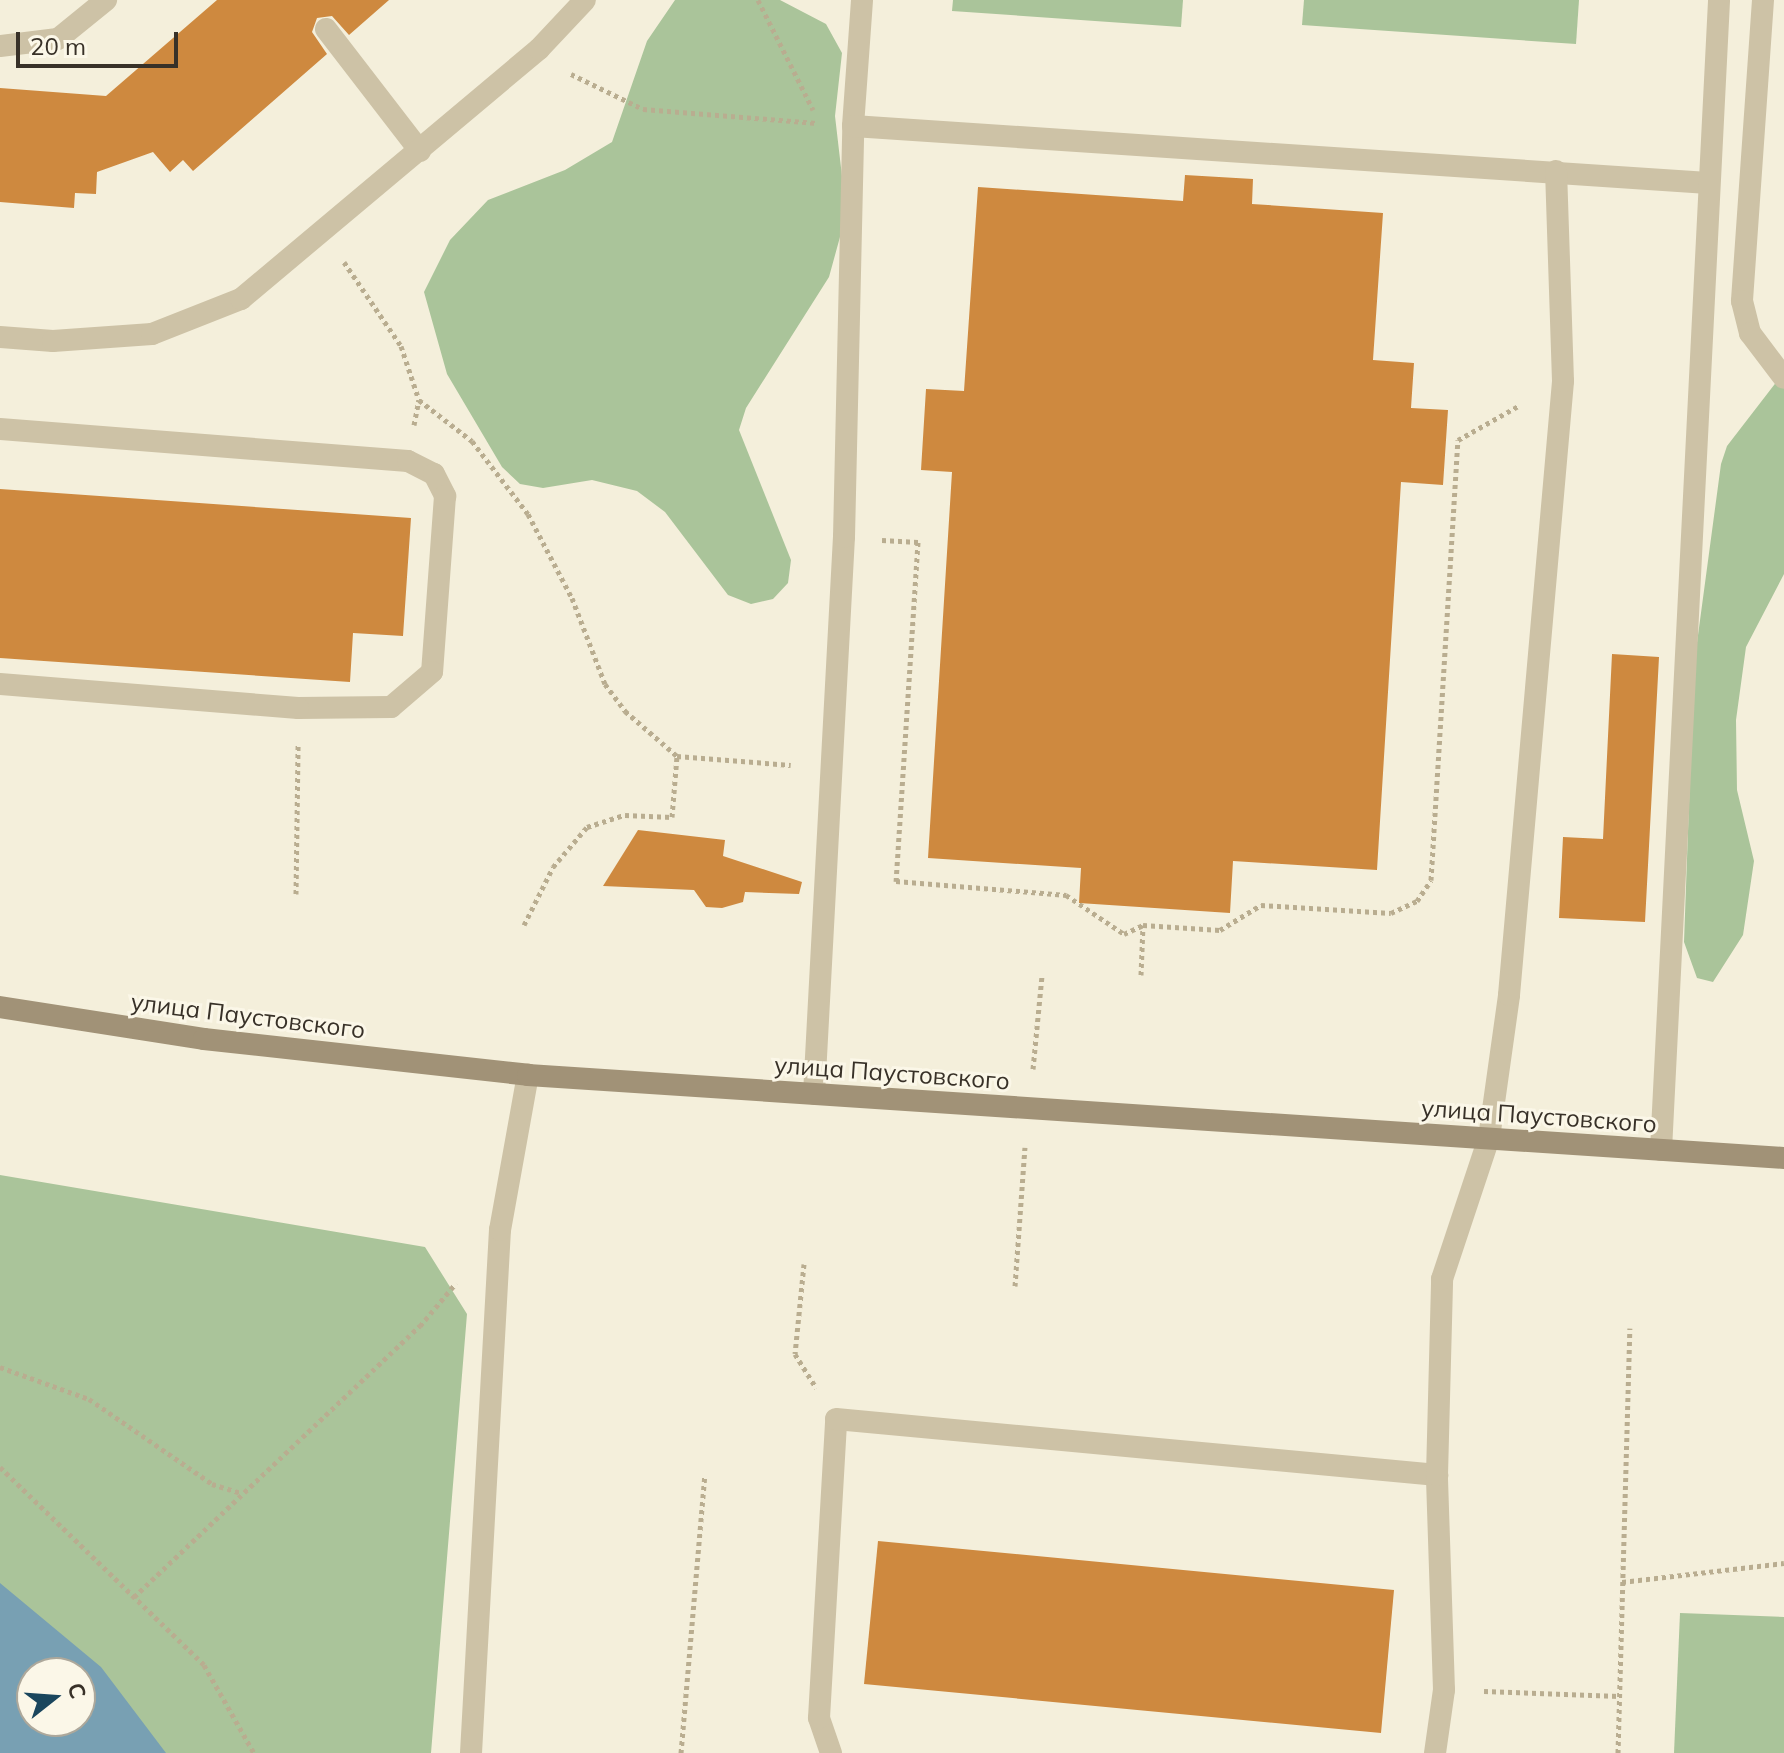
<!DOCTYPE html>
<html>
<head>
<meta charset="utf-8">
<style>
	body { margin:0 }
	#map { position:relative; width:1784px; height:1753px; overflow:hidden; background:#f4efdb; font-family:Mulish,sans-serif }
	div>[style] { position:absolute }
	.green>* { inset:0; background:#aac49a }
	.water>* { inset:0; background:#78a0b3 }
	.building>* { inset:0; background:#ce893f }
	.path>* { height:5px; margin-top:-2.5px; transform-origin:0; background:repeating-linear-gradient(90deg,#b9ad90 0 4px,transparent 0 8px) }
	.service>* { height:22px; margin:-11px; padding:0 11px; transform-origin:11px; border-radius:11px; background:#cdc2a6 }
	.secondary>* { height:22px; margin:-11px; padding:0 11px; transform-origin:11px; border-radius:11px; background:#a19277 }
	span { translate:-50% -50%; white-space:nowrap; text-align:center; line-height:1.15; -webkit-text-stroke:6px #fbf7e8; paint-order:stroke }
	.street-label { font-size:24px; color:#383128 }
	.north { position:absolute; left:16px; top:1657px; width:80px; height:80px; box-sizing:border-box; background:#fbf7e8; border:2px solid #ada89b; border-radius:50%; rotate:73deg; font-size:22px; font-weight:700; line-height:32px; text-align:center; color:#383128 }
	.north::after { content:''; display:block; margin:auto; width:28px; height:36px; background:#1a465d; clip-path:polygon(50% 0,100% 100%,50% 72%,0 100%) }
	.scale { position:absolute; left:16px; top:32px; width:162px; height:36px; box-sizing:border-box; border:4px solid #383128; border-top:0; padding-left:10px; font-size:24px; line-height:28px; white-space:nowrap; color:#383128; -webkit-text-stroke:6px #fbf7e8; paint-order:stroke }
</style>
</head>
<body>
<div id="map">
	<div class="green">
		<div style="clip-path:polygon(675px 0,780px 0,826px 24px,842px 53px,835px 116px,845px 202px,840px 237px,829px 277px,746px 408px,739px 430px,791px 560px,788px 583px,773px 599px,751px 604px,728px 595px,665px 512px,637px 491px,592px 480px,543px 488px,520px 484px,502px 467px,447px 374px,424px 292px,450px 240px,488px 200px,565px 170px,612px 142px,647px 41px)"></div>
		<div style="clip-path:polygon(953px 0,1183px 0,1181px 27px,952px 11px)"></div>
		<div style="clip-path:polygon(1304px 0,1579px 0,1576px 44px,1302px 25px)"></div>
		<div style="clip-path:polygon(1784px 372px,1784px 574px,1746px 647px,1736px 720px,1737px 790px,1754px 861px,1743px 935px,1713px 982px,1697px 978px,1684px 942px,1694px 665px,1721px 464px,1727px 446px)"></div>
		<div style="clip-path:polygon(evenodd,0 1175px,425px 1247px,467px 1314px,431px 1753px,0 1753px,0 1175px,32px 1673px,80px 1673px,80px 1721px,32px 1721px,32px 1673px)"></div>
		<div style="clip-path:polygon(1680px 1613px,1784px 1617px,1784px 1753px,1674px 1753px)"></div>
	</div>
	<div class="water">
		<div style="clip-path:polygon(evenodd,0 1583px,101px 1667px,166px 1753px,0 1753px,0 1583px,32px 1673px,80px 1673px,80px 1721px,32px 1721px,32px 1673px)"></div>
	</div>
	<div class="building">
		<div style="clip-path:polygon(217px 0,389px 0,349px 35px,332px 16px,317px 18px,312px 32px,327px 54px,193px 171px,183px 160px,170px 172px,153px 152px,97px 172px,96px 194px,75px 193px,74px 208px,0 202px,0 88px,106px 96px)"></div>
		<div style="clip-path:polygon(1185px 175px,1253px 179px,1252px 204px,1383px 213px,1373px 360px,1414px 363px,1411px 408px,1448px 410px,1443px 485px,1401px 482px,1377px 870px,1233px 861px,1230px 913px,1079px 903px,1081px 868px,928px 858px,952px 472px,921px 470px,926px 389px,964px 391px,978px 187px,1183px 201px)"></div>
		<div style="clip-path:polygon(0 489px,411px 518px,403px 636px,353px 633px,350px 682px,0 658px)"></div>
		<div style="clip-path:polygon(1612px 654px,1659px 657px,1645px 922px,1559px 918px,1563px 837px,1603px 839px)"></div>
		<div style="clip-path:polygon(638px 830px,725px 840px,723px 856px,802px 882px,799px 894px,745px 892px,743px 902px,722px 908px,706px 907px,694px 890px,603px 886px)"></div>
		<div style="clip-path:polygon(878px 1541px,1394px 1590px,1381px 1733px,864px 1684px)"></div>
	</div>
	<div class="path">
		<div style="left:758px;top:0;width:123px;rotate:63.4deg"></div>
		<div style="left:571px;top:74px;width:80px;rotate:25.9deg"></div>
		<div style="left:643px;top:109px;width:174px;rotate:4.6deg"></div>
		<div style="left:344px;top:262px;width:102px;rotate:55.8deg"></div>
		<div style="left:401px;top:346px;width:57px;rotate:71.6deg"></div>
		<div style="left:419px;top:400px;width:67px;rotate:37.7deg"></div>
		<div style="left:472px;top:441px;width:92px;rotate:52.5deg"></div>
		<div style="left:528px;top:514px;width:95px;rotate:62.4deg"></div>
		<div style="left:572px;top:598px;width:92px;rotate:69deg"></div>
		<div style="left:605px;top:684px;width:34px;rotate:53deg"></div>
		<div style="left:625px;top:711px;width:69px;rotate:40.9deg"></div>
		<div style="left:677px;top:756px;width:114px;rotate:4.5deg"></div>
		<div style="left:414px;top:425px;width:25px;rotate:-79deg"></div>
		<div style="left:882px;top:540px;width:36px;rotate:3deg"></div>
		<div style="left:918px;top:542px;width:340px;rotate:93.7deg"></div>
		<div style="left:896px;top:881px;width:171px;rotate:4.7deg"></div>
		<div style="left:1066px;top:895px;width:70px;rotate:33.9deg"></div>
		<div style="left:1124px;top:934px;width:21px;rotate:-25deg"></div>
		<div style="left:1143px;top:925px;width:77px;rotate:3.7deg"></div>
		<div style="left:1220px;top:930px;width:48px;rotate:-31.4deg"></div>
		<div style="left:1261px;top:905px;width:130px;rotate:3.5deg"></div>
		<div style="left:1391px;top:913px;width:29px;rotate:-25deg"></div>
		<div style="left:1417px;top:901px;width:25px;rotate:-56deg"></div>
		<div style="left:1431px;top:880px;width:441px;rotate:-86.5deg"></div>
		<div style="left:1458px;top:440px;width:71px;rotate:-29.4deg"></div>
		<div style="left:296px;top:894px;width:149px;rotate:-89.2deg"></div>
		<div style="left:524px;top:925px;width:65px;rotate:-63.4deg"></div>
		<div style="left:553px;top:867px;width:52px;rotate:-49.6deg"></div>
		<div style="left:587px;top:827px;width:40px;rotate:-18deg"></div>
		<div style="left:625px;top:815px;width:47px;rotate:2.4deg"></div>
		<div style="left:672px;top:817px;width:61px;rotate:-85.3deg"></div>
		<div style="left:1141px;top:975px;width:50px;rotate:-87.7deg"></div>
		<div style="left:1033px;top:1069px;width:94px;rotate:-84.5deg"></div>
		<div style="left:804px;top:1264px;width:90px;rotate:95.7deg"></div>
		<div style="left:795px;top:1354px;width:40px;rotate:58deg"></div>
		<div style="left:1015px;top:1286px;width:139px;rotate:-85.9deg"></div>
		<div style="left:0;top:1367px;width:95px;rotate:19.8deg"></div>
		<div style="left:89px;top:1399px;width:150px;rotate:34.6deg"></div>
		<div style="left:212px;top:1484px;width:30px;rotate:17deg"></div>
		<div style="left:0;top:1467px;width:284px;rotate:44.1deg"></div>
		<div style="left:204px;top:1665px;width:101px;rotate:60.4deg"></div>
		<div style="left:1622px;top:1582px;width:163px;rotate:-6.7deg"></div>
		<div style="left:134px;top:1597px;width:394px;rotate:-43.5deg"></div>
		<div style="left:420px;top:1326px;width:56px;rotate:-50.1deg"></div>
		<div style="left:1484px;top:1691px;width:135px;rotate:2.1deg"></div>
		<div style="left:681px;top:1753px;width:279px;rotate:-85.1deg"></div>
		<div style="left:1618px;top:1753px;width:425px;rotate:-88.4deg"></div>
	</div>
	<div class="service">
		<div style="left:1763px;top:0;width:302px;rotate:94deg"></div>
		<div style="left:1742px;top:301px;width:33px;rotate:76deg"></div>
		<div style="left:1750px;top:333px;width:56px;rotate:52.9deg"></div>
		<div style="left:326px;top:29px;width:154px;rotate:52.4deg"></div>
		<div style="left:0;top:46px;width:58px;rotate:-6.9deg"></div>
		<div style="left:58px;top:39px;width:62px;rotate:-39.1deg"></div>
		<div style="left:853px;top:126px;width:126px;rotate:-85.9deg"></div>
		<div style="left:0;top:337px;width:53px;rotate:4.3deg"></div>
		<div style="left:53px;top:341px;width:99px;rotate:-4deg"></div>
		<div style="left:152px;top:334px;width:96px;rotate:-21.5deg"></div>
		<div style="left:241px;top:299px;width:389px;rotate:-40deg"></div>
		<div style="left:539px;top:49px;width:67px;rotate:-46.8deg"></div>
		<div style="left:0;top:429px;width:409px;rotate:4.5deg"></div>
		<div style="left:408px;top:461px;width:29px;rotate:27deg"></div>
		<div style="left:434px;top:474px;width:25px;rotate:63deg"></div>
		<div style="left:445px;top:496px;width:176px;rotate:94.2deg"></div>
		<div style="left:432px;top:672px;width:54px;rotate:139.5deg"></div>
		<div style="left:391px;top:707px;width:93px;rotate:179.4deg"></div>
		<div style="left:298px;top:708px;width:299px;rotate:-175.4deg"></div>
		<div style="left:814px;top:1094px;width:558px;rotate:-86.92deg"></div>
		<div style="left:844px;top:537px;width:411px;rotate:-88.7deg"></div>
		<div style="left:853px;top:126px;width:857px;rotate:3.81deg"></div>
		<div style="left:1661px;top:1150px;width:1151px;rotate:-87.11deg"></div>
		<div style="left:471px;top:1753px;width:524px;rotate:-86.83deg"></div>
		<div style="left:500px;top:1230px;width:158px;rotate:-79.8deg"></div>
		<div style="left:831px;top:1753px;width:37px;rotate:-109deg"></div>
		<div style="left:819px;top:1718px;width:299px;rotate:-86.7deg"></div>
		<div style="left:836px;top:1419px;width:604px;rotate:5.32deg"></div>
		<div style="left:1435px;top:1753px;width:64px;rotate:-81.9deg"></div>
		<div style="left:1444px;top:1690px;width:215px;rotate:-91.9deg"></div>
		<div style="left:1437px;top:1475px;width:196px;rotate:-88.5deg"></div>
		<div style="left:1442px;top:1279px;width:149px;rotate:-71.6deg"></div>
		<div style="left:1489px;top:1138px;width:144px;rotate:-82deg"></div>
		<div style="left:1509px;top:995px;width:616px;rotate:-84.97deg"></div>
		<div style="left:1563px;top:381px;width:210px;rotate:-91.9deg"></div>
	</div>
	<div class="secondary">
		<div style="left:0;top:1007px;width:206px;rotate:8.9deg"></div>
		<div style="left:204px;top:1039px;width:326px;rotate:6.3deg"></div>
		<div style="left:528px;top:1075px;width:1259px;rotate:3.78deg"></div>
	</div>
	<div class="street-label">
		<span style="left:248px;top:1016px;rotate:7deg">улица Паустовского</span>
		<span style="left:892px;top:1073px;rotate:4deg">улица Паустовского</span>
		<span style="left:1539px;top:1116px;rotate:4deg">улица Паустовского</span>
	</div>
	<div class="north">С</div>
	<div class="scale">20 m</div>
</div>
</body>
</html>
